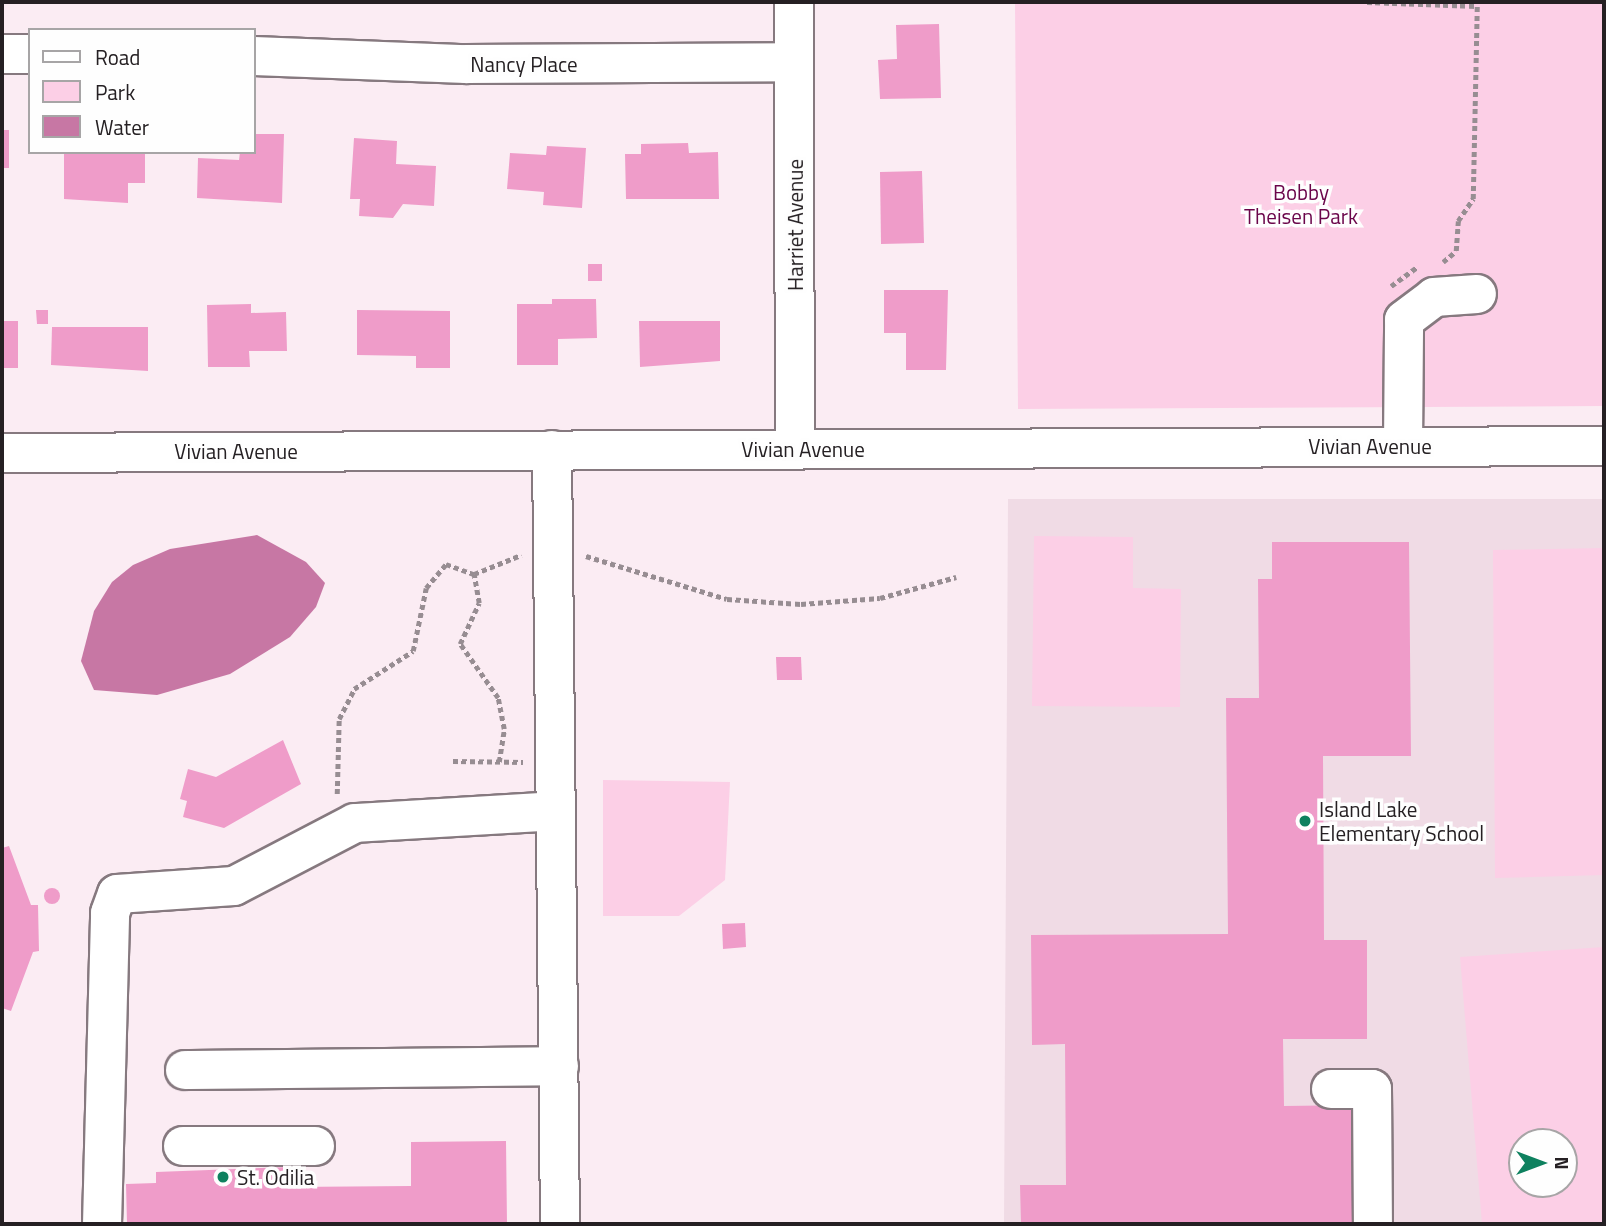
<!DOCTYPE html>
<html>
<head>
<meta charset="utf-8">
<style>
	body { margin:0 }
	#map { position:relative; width:1606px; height:1226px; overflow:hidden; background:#fbecf3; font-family:"Titillium Web",sans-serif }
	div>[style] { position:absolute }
	.built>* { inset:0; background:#f0dbe5 }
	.green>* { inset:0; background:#fccfe6 }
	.water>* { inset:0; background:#c777a4 }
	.building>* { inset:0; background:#ef9cc9 }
	.round { border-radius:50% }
	.path>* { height:4.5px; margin-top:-2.25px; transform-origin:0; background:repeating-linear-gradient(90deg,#978d92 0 5px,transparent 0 8.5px) }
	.roads { filter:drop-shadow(2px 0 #86797f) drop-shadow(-2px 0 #86797f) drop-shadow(0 2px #86797f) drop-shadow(0 -2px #86797f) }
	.minor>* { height:38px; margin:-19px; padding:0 19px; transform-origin:19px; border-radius:19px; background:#fff }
	.dots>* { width:19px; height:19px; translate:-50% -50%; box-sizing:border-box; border:4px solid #fefefe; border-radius:50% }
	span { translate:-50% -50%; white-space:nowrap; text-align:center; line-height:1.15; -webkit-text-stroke:7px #fefefe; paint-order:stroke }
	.street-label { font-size:21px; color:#252023 }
	.park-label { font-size:21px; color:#6a054a }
	.poi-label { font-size:21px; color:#252023 }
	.left { translate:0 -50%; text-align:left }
	.frame { position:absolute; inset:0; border:4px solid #252023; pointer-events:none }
	.legend { position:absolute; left:28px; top:28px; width:228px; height:126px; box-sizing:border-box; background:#fefefe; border:2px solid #a7a5a6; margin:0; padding:9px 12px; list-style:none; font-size:21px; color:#252023 }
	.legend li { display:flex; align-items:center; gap:14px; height:35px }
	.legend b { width:35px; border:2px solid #a7a5a6 }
	.north { position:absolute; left:1508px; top:1128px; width:70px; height:70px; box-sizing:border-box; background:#fefefe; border:2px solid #a7a5a6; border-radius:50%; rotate:90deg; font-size:19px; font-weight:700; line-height:28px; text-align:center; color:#252023 }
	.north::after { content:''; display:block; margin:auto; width:24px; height:32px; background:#0e815f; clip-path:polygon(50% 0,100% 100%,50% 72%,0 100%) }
</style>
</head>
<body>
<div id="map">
	<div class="built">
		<div style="clip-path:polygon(evenodd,1008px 499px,1604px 499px,1604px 1224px,1004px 1224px,1008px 499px,1522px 1142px,1564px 1142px,1564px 1184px,1522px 1184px,1522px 1142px)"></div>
	</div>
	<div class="green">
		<div style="clip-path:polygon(1015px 2px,1604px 2px,1604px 406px,1018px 409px)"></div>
		<div style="clip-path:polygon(1034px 536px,1133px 537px,1133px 588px,1181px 589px,1180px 707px,1032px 706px)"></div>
		<div style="clip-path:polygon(1604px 548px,1604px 875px,1495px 878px,1493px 550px)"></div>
		<div style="clip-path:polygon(603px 780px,730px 782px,725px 880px,679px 916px,603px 916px)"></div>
		<div style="clip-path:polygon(evenodd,1604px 947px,1604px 1224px,1482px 1224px,1460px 957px,1604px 947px,1564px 1142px,1564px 1184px,1522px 1184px,1522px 1142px,1564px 1142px)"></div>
	</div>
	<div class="water">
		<div style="clip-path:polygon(257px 535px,306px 562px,325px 583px,316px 607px,290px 637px,230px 674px,157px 695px,94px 690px,81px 661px,94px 611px,112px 582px,133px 565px,170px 549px)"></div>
	</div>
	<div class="building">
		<div style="clip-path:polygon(939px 24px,941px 98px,880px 99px,878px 60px,897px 59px,896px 25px)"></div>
		<div style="clip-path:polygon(2px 130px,9px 130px,9px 168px,2px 168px)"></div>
		<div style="clip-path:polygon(254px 134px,284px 134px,282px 203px,197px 198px,198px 158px,239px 160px,240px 152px,254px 152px)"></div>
		<div style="clip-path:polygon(354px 138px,397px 141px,396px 164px,436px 166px,434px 206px,403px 204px,393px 218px,359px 216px,360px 199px,350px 199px)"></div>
		<div style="clip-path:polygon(688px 143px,689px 153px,718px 152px,719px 199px,626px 199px,625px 154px,641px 154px,641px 144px)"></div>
		<div style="clip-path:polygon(547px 146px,586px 148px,582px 208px,543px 205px,544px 192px,507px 189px,510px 153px,546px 155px)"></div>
		<div style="clip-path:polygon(64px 152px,145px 152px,145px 183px,128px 183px,128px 203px,64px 199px)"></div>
		<div style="clip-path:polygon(922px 171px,924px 243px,881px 244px,880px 172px)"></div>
		<div style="clip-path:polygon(588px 264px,602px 264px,602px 281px,588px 281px)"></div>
		<div style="clip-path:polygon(884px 290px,948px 290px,946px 370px,906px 370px,906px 333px,884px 333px)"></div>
		<div style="clip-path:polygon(552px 299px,596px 299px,597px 338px,558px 339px,558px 365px,517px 365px,517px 304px,552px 304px)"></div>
		<div style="clip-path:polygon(251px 304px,251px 313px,286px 312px,287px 351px,249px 351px,250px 367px,208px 367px,207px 305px)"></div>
		<div style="clip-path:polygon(36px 310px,48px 310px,48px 324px,37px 324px)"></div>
		<div style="clip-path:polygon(357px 310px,450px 311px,450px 368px,416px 368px,416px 356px,357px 355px)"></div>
		<div style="clip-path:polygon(2px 321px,18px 321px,18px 368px,2px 368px)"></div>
		<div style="clip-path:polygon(639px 321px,720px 321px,720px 361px,640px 367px)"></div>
		<div style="clip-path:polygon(52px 327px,148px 327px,148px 371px,51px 365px)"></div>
		<div style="clip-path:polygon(1272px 542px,1409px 542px,1411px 756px,1323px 756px,1324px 940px,1367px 940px,1367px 1039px,1283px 1039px,1284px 1106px,1359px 1105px,1360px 1224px,1021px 1224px,1020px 1185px,1066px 1185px,1065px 1044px,1032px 1045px,1031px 935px,1228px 934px,1226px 698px,1259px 698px,1258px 579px,1272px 579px)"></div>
		<div style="clip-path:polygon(776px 657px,801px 657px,802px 680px,777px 680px)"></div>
		<div style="clip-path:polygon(283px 740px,301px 784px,224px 828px,183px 817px,187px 801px,180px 799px,188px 769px,216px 777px)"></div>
		<div style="clip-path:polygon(9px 846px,31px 905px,38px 905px,39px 951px,33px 952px,11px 1011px,2px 1008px,2px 848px)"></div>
		<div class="round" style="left:44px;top:888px;width:16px;height:16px"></div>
		<div style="clip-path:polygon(745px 923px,746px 947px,723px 949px,722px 924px)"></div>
		<div style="clip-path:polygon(506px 1141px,507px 1224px,127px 1224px,126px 1184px,156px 1183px,156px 1172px,290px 1167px,290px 1187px,411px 1186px,411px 1142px)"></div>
	</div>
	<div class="path">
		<div style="left:1367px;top:2px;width:109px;rotate:2.1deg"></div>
		<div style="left:1443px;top:262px;width:17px;rotate:-40deg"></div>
		<div style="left:1456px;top:251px;width:30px;rotate:-86deg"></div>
		<div style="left:1458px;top:221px;width:27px;rotate:-56deg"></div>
		<div style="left:1473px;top:199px;width:197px;rotate:-88.8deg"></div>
		<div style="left:1391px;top:286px;width:32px;rotate:-36deg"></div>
		<div style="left:586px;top:556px;width:147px;rotate:17deg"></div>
		<div style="left:727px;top:599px;width:74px;rotate:3.9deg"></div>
		<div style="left:801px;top:604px;width:79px;rotate:-4.3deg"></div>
		<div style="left:880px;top:598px;width:79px;rotate:-15.4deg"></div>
		<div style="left:453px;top:761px;width:70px;rotate:0.8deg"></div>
		<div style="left:499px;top:762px;width:33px;rotate:-81deg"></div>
		<div style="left:504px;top:729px;width:32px;rotate:-101deg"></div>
		<div style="left:498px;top:698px;width:66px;rotate:-125.1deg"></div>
		<div style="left:460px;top:644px;width:45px;rotate:-65.1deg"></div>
		<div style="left:479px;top:603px;width:29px;rotate:-100deg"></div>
		<div style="left:474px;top:574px;width:51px;rotate:-22deg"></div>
		<div style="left:337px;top:794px;width:75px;rotate:-88.5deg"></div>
		<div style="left:339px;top:719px;width:34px;rotate:-63deg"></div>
		<div style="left:354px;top:689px;width:70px;rotate:-32.8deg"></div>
		<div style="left:413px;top:651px;width:64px;rotate:-78.3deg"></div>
		<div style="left:426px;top:588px;width:31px;rotate:-50deg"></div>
		<div style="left:446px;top:564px;width:30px;rotate:20deg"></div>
	</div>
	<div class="roads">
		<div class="minor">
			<div style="left:794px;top:2px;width:447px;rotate:89.9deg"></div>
			<div style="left:2px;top:54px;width:28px"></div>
			<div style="left:254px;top:56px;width:212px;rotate:2.2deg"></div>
			<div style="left:466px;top:64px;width:328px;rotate:-0.3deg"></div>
			<div style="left:1403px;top:446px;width:126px;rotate:-89.5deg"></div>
			<div style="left:1404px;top:320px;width:38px;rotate:-37deg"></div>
			<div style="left:1434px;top:297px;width:43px;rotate:-4deg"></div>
			<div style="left:552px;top:450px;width:774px;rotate:89.41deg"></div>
			<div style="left:2px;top:453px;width:1602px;rotate:-0.25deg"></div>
			<div style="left:185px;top:1070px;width:374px;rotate:-0.6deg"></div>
			<div style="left:1331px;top:1089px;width:41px"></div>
			<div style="left:1372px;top:1089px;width:135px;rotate:89.6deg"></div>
			<div style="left:183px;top:1146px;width:132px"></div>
			<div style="left:102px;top:1224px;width:311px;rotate:-88.5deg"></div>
			<div style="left:110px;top:913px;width:20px;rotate:-70deg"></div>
			<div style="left:117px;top:894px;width:117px;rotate:-3.9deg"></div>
			<div style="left:234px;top:886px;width:136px;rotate:-27.5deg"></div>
			<div style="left:355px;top:823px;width:201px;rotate:-3.4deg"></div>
		</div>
	</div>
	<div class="dots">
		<div style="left:1305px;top:821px;background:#0e815f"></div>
		<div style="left:223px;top:1177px;background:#0e815f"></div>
	</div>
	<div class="street-label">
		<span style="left:524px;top:64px">Nancy Place</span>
		<span style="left:795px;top:225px;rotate:-90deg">Harriet Avenue</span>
		<span style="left:1370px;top:446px">Vivian Avenue</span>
		<span style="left:803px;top:449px">Vivian Avenue</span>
		<span style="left:236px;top:451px">Vivian Avenue</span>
	</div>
	<div class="park-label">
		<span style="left:1301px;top:204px">Bobby<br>Theisen Park</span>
	</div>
	<div class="poi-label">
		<span class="left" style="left:1319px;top:821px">Island Lake<br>Elementary School</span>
		<span class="left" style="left:237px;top:1177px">St. Odilia</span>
	</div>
	<div class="frame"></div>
	<ul class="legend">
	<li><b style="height:9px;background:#fff"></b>Road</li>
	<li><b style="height:19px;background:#fccfe6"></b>Park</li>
	<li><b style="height:19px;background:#c777a4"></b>Water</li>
	</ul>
	<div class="north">N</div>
</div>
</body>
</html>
